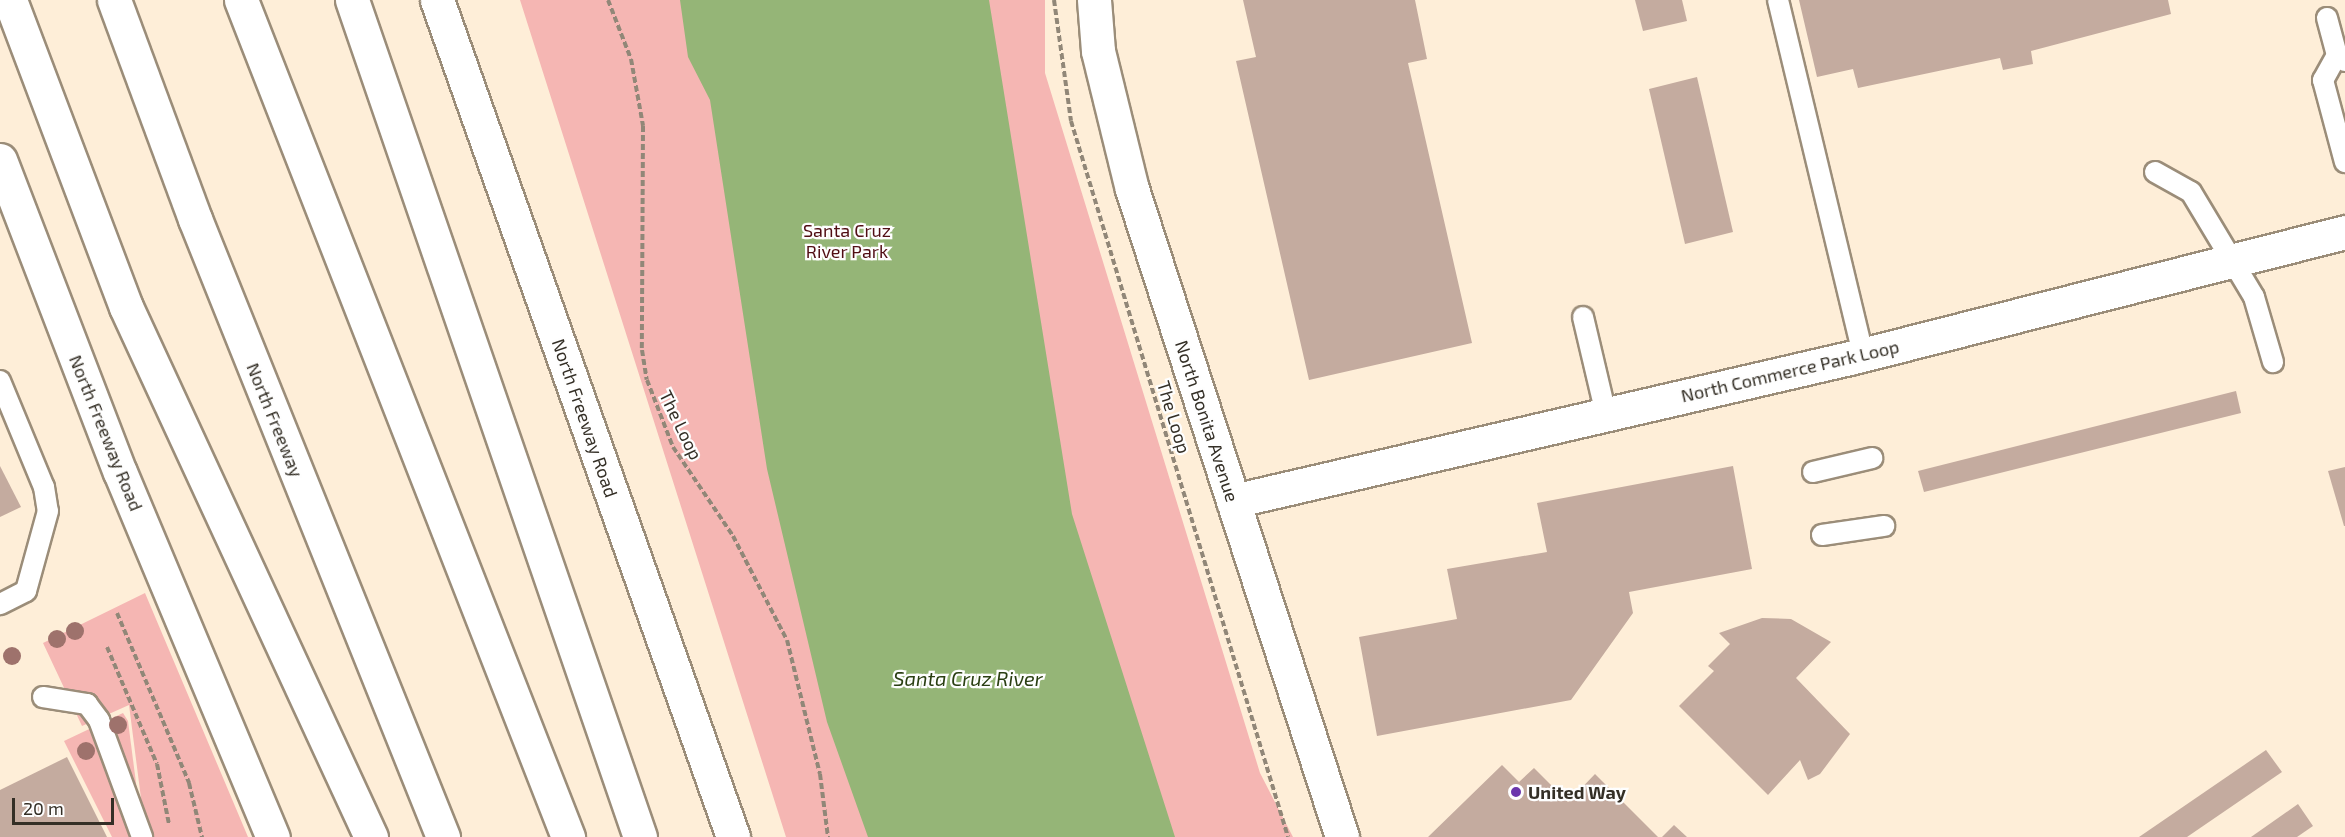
<!DOCTYPE html>
<html>
<head>
<meta charset="utf-8">
<style>
	body { margin:0 }
	#map { position:relative; width:2345px; height:837px; overflow:hidden; background:#feeed8; font-family:"Exo 2",sans-serif }
	div>[style] { position:absolute }
	.green>* { inset:0; background:#f5b6b3 }
	.water>* { inset:0; background:#95b577 }
	.building>* { inset:0; background:#c4ab9f }
	.path>* { height:4px; margin-top:-2px; transform-origin:0; background:repeating-linear-gradient(90deg,#918778 0 6px,transparent 0 9px) }
	.roads { filter:drop-shadow(2px 0 #9b8d79) drop-shadow(-2px 0 #9b8d79) drop-shadow(0 2px #9b8d79) drop-shadow(0 -2px #9b8d79) }
	.lane>* { height:20px; margin:-10px; padding:0 10px; transform-origin:10px; border-radius:10px; background:#fff }
	.street>* { height:33px; margin:-16.5px; padding:0 16.5px; transform-origin:16.5px; border-radius:16.5px; background:#fff }
	.secondary>* { height:33px; margin:-16.5px; padding:0 16.5px; transform-origin:16.5px; border-radius:16.5px; background:#fff }
	.primary>* { height:33px; margin:-16.5px; padding:0 16.5px; transform-origin:16.5px; border-radius:16.5px; background:#fff }
	.highway>* { height:33px; margin:-16.5px; padding:0 16.5px; transform-origin:16.5px; border-radius:16.5px; background:#fff }
	.trees>* { width:18px; height:18px; margin:-9px; border-radius:50%; background:#9e726c }
	.dots>* { width:16px; height:16px; translate:-50% -50%; box-sizing:border-box; border:3px solid #fefefe; border-radius:50% }
	span { translate:-50% -50%; white-space:nowrap; text-align:center; line-height:1.15; -webkit-text-stroke:4.5px #fefefe; paint-order:stroke }
	.park-label { font-size:18px; color:#500d13 }
	.street-label { font-size:18px; color:#342f26 }
	.poi-label { font-size:18px; color:#342f26; font-weight:700 }
	.left { translate:0 -50%; text-align:left }
	.water-label { font-size:20px; color:#2a3f12; font-style:italic }
	.scale { position:absolute; left:12px; top:798px; width:102px; height:27px; box-sizing:border-box; border:3px solid #342f26; border-top:0; padding-left:8px; font-size:18px; line-height:21px; white-space:nowrap; color:#342f26; -webkit-text-stroke:4px #fefefe; paint-order:stroke }
</style>
</head>
<body>
<div id="map">
	<div class="green">
		<div style="clip-path:polygon(520px 0,1045px 0,1045px 73px,1260px 773px,1293px 837px,786px 837px)"></div>
		<div style="clip-path:polygon(145px 593px,248px 837px,146px 837px,129px 705px,82px 726px,43px 643px)"></div>
		<div style="clip-path:polygon(123px 713px,128px 721px,143px 837px,112px 837px,64px 741px)"></div>
	</div>
	<div class="water">
		<div style="clip-path:polygon(680px 0,989px 0,1072px 514px,1175px 837px,868px 837px,827px 722px,767px 469px,710px 100px,688px 57px)"></div>
	</div>
	<div class="building">
		<div style="clip-path:polygon(1243px 0,1415px 0,1427px 59px,1408px 63px,1472px 343px,1309px 380px,1236px 61px,1256px 57px)"></div>
		<div style="clip-path:polygon(1635px 0,1682px 0,1687px 21px,1643px 31px)"></div>
		<div style="clip-path:polygon(1799px 0,2168px 0,2171px 14px,2031px 51px,2033px 64px,2003px 70px,2000px 58px,1858px 88px,1853px 69px,1817px 77px)"></div>
		<div style="clip-path:polygon(1697px 77px,1733px 232px,1685px 244px,1649px 89px)"></div>
		<div style="clip-path:polygon(2236px 391px,2241px 413px,1924px 492px,1918px 471px)"></div>
		<div style="clip-path:polygon(0 466px,21px 507px,0 517px)"></div>
		<div style="clip-path:polygon(1733px 466px,1752px 569px,1629px 592px,1633px 613px,1571px 700px,1377px 736px,1359px 637px,1457px 619px,1447px 569px,1547px 552px,1537px 503px)"></div>
		<div style="clip-path:polygon(2345px 467px,2345px 526px,2344px 526px,2328px 471px)"></div>
		<div style="clip-path:polygon(1762px 618px,1791px 619px,1831px 642px,1796px 678px,1850px 734px,1820px 774px,1808px 780px,1800px 760px,1768px 795px,1679px 706px,1714px 671px,1708px 666px,1730px 644px,1719px 633px)"></div>
		<div style="clip-path:polygon(2266px 750px,2282px 772px,2187px 837px,2139px 837px)"></div>
		<div style="clip-path:polygon(67px 757px,107px 837px,0 837px,0 790px)"></div>
		<div style="clip-path:polygon(1502px 765px,1519px 782px,1534px 768px,1568px 802px,1595px 774px,1658px 837px,1428px 837px)"></div>
		<div style="clip-path:polygon(2298px 804px,2313px 826px,2297px 837px,2251px 837px)"></div>
		<div style="clip-path:polygon(1674px 825px,1687px 837px,1662px 837px)"></div>
	</div>
	<div class="path">
		<div style="left:608px;top:0;width:63px;rotate:68.7deg"></div>
		<div style="left:631px;top:59px;width:68px;rotate:79.8deg"></div>
		<div style="left:643px;top:126px;width:224px;rotate:90.3deg"></div>
		<div style="left:642px;top:350px;width:30px;rotate:81deg"></div>
		<div style="left:647px;top:380px;width:72px;rotate:68.8deg"></div>
		<div style="left:673px;top:447px;width:107px;rotate:56deg"></div>
		<div style="left:733px;top:536px;width:117px;rotate:62.6deg"></div>
		<div style="left:787px;top:640px;width:138px;rotate:76.2deg"></div>
		<div style="left:820px;top:774px;width:64px;rotate:82.8deg"></div>
		<div style="left:1054px;top:0;width:122px;rotate:82deg"></div>
		<div style="left:1071px;top:121px;width:748px;rotate:73.14deg"></div>
		<div style="left:117px;top:613px;width:185px;rotate:67deg"></div>
		<div style="left:189px;top:783px;width:56px;rotate:76.5deg"></div>
		<div style="left:107px;top:647px;width:127px;rotate:66.9deg"></div>
		<div style="left:157px;top:764px;width:61px;rotate:78.7deg"></div>
	</div>
	<div class="roads">
		<div class="lane">
			<div style="left:1778px;top:0;width:364px;rotate:76.5deg"></div>
			<div style="left:2327px;top:18px;width:38px;rotate:75deg"></div>
			<div style="left:2345px;top:61px;width:10px;rotate:-143deg"></div>
			<div style="left:2337px;top:55px;width:29px;rotate:119deg"></div>
			<div style="left:2323px;top:80px;width:85px;rotate:75deg"></div>
			<div style="left:2155px;top:172px;width:41px;rotate:29.1deg"></div>
			<div style="left:2191px;top:192px;width:122px;rotate:59deg"></div>
			<div style="left:2254px;top:297px;width:68px;rotate:73.7deg"></div>
			<div style="left:1583px;top:317px;width:100px;rotate:76.7deg"></div>
			<div style="left:0;top:381px;width:115px;rotate:67.5deg"></div>
			<div style="left:44px;top:487px;width:24px;rotate:81deg"></div>
			<div style="left:48px;top:511px;width:83px;rotate:105.4deg"></div>
			<div style="left:26px;top:591px;width:29px;rotate:153deg"></div>
			<div style="left:1813px;top:472px;width:61px;rotate:-13.3deg"></div>
			<div style="left:1822px;top:535px;width:63px;rotate:-8.3deg"></div>
			<div style="left:43px;top:697px;width:45px;rotate:9deg"></div>
			<div style="left:87px;top:704px;width:20px;rotate:53deg"></div>
			<div style="left:99px;top:720px;width:125px;rotate:69.8deg"></div>
		</div>
		<div class="street">
			<div style="left:1233px;top:501px;width:637px;rotate:-13.06deg"></div>
			<div style="left:1854px;top:357px;width:507px;rotate:-14.28deg"></div>
		</div>
		<div class="secondary">
			<div style="left:1094px;top:0;width:51px;rotate:85.5deg"></div>
			<div style="left:1098px;top:51px;width:142px;rotate:76.2deg"></div>
			<div style="left:1132px;top:189px;width:681px;rotate:72.04deg"></div>
		</div>
		<div class="primary">
			<div style="left:437px;top:0;width:888px;rotate:70.52deg"></div>
			<div style="left:0;top:160px;width:334px;rotate:69deg"></div>
			<div style="left:120px;top:472px;width:396px;rotate:67.3deg"></div>
		</div>
		<div class="highway">
			<div style="left:10px;top:0;width:328px;rotate:69.3deg"></div>
			<div style="left:126px;top:307px;width:584px;rotate:65.19deg"></div>
			<div style="left:114px;top:0;width:233px;rotate:69.7deg"></div>
			<div style="left:195px;top:219px;width:666px;rotate:68.13deg"></div>
			<div style="left:241px;top:0;width:899px;rotate:68.66deg"></div>
			<div style="left:352px;top:0;width:885px;rotate:71.01deg"></div>
		</div>
	</div>
	<div class="trees">
		<div style="left:75px;top:631px"></div>
		<div style="left:57px;top:639px"></div>
		<div style="left:12px;top:656px"></div>
		<div style="left:118px;top:725px"></div>
		<div style="left:86px;top:751px"></div>
	</div>
	<div class="dots">
		<div style="left:1516px;top:792px;background:#6b35ac"></div>
	</div>
	<div class="park-label">
		<span style="left:847px;top:241px">Santa Cruz<br>River Park</span>
	</div>
	<div class="street-label">
		<span style="left:1790px;top:371px;rotate:-13deg">North Commerce Park Loop</span>
		<span style="left:1174px;top:417px;rotate:73deg">The Loop</span>
		<span style="left:585px;top:418px;rotate:71deg">North Freeway Road</span>
		<span style="left:275px;top:420px;rotate:68deg">North Freeway</span>
		<span style="left:1207px;top:421px;rotate:72deg">North Bonita Avenue</span>
		<span style="left:681px;top:425px;rotate:64deg">The Loop</span>
		<span style="left:106px;top:433px;rotate:68deg">North Freeway Road</span>
	</div>
	<div class="poi-label">
		<span class="left" style="left:1528px;top:792px">United Way</span>
	</div>
	<div class="water-label">
		<span style="left:968px;top:678px">Santa Cruz River</span>
	</div>
	<div class="scale">20 m</div>
</div>
</body>
</html>
